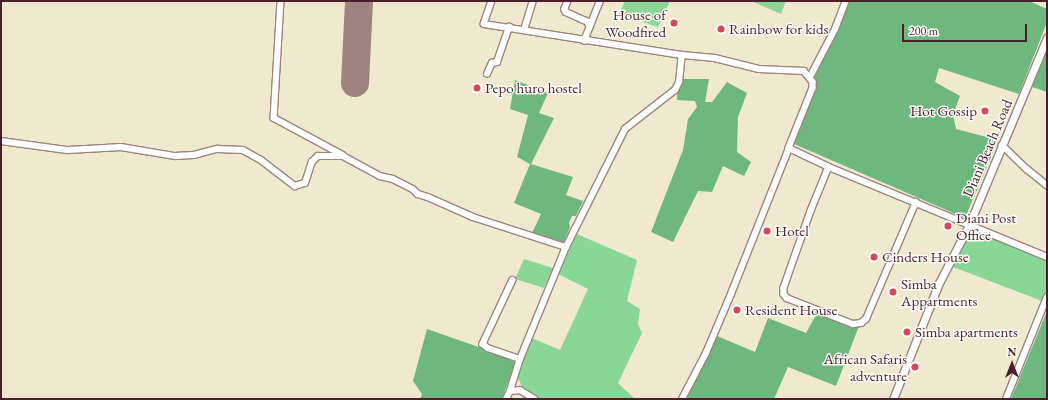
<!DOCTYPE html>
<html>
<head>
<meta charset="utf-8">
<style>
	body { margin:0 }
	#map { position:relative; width:1048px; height:400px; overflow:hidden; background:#f0e9d0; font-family:"EB Garamond",serif }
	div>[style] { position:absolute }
	.green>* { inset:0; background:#89d796 }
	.forest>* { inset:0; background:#6eb87f }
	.runway>* { height:28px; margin:-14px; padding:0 14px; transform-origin:14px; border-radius:14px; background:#9d847e }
	.roads { filter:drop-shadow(1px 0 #9d847e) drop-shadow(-1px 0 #9d847e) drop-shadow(0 1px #9d847e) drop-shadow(0 -1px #9d847e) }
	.minor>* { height:5.5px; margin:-2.75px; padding:0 2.75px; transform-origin:2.75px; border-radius:2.75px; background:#fff }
	.major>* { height:7px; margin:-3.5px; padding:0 3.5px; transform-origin:3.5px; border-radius:3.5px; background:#fff }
	.dots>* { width:11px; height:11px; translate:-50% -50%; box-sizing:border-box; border:2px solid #fdfcf7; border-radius:50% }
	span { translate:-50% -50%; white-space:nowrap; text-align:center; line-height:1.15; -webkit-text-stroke:3px #fdfcf7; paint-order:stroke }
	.poi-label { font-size:15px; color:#4a1f2b }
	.right { translate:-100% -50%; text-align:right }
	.left { translate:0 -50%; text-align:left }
	.street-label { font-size:15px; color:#4a1f2b }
	.frame { position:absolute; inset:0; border:2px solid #4a1f2b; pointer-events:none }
	.north { position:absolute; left:992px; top:344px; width:40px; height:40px; -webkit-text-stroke:3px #fdfcf7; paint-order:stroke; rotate:0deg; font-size:11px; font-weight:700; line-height:16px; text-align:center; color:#4a1f2b }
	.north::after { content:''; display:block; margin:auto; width:14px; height:18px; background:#4a1f2b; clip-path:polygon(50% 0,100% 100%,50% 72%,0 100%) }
	.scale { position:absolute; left:902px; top:24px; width:125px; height:18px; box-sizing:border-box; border:2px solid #4a1f2b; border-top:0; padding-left:5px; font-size:12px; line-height:14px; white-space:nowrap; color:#4a1f2b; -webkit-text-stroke:3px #fdfcf7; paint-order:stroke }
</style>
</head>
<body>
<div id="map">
	<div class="green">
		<div style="clip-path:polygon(625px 1px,670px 1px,658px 27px,619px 14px)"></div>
		<div style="clip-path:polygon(751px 1px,786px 1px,781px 14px)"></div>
		<div style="clip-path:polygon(971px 229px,1047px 258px,1047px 290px,1042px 301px,953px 267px)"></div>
		<div style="clip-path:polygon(577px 234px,637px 260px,627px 301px,640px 309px,638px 324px,642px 333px,618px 383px,635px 399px,540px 399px,523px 389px,517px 376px,532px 338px,560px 350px,588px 289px,558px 274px)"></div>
		<div style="clip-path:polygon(524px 259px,553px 268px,544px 288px,515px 279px)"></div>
	</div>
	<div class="forest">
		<div style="clip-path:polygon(848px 1px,1029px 1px,1047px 9px,1047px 22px,1019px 94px,939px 68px,935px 82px,960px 96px,953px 115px,956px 129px,998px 140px,965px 218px,794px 144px,816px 88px,815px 76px,831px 45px)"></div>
		<div style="clip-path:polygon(1047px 48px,1047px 92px,1029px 86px)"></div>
		<div style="clip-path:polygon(678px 79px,709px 79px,705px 102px,712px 102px,727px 82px,747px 93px,738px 117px,737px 152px,751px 162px,744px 176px,723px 166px,712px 192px,698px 191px,673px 242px,651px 232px,683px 150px,688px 119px,697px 107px,695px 101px,677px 100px)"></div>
		<div style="clip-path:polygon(515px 80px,548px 93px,539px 113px,554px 118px,531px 164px,573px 177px,566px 195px,583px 201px,576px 216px,572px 216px,569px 223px,570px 227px,564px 242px,532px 233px,541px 214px,514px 203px,530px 164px,517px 157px,528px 115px,510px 109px)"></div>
		<div style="clip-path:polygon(819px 310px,859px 326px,836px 386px,788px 367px,774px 399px,682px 399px,710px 333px,755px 352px,768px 318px,806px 333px)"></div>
		<div style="clip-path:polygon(1047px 311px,1047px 399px,1011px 399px)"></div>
		<div style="clip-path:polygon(427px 329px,516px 360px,502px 399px,420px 399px,422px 394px,413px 381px)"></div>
	</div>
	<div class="runway">
		<div style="left:355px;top:83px;width:82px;rotate:-87.2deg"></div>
	</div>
	<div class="roads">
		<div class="minor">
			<div style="left:281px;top:1px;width:117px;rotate:93.4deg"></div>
			<div style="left:274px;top:118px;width:78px;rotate:28.2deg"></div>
			<div style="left:492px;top:1px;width:24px;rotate:109deg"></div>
			<div style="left:484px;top:24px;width:200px;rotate:8.9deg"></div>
			<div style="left:682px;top:55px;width:33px;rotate:5deg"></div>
			<div style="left:715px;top:58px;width:45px;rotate:14deg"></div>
			<div style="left:759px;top:69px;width:45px;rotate:2.5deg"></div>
			<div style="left:804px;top:71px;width:14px;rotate:51deg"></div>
			<div style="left:813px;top:82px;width:6px;rotate:90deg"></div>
			<div style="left:813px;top:88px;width:65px;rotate:111.8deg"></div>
			<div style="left:789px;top:148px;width:44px;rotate:25.4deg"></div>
			<div style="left:829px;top:167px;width:236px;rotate:22.4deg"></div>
			<div style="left:568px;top:1px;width:9px;rotate:111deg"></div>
			<div style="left:565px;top:9px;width:3px;rotate:72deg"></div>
			<div style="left:566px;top:12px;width:24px;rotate:24deg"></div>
			<div style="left:588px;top:22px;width:5px;rotate:68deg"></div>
			<div style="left:524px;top:30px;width:30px;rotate:-73deg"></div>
			<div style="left:584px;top:41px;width:43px;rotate:-68.2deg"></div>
			<div style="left:487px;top:74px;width:12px;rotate:-66deg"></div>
			<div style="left:492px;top:63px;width:5px;rotate:-11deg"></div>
			<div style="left:497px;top:62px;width:37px;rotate:-71deg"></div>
			<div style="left:810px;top:77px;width:54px;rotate:-62.5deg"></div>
			<div style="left:835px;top:29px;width:30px;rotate:-69deg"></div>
			<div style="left:1px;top:141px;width:68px;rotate:7.7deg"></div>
			<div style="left:68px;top:150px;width:53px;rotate:-3.2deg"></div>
			<div style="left:121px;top:147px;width:55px;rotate:9.5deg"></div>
			<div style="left:175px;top:156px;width:19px;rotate:-3deg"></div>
			<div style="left:194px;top:155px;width:24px;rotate:-15deg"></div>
			<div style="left:217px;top:149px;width:26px;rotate:2deg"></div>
			<div style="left:243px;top:150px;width:21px;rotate:29deg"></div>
			<div style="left:261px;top:160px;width:43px;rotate:37.4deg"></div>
			<div style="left:295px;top:186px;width:10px;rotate:-17deg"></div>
			<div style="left:305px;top:183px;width:22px;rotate:-72deg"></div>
			<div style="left:312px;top:162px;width:8px;rotate:-45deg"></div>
			<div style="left:318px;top:156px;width:25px"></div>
			<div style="left:343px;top:156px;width:42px;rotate:28.4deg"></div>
			<div style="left:380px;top:176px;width:13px;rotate:13deg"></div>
			<div style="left:393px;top:179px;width:22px;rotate:27deg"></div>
			<div style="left:413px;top:189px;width:7px;rotate:45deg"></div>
			<div style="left:418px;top:194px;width:10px;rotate:17deg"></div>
			<div style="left:428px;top:197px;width:49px;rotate:24deg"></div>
			<div style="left:473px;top:217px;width:98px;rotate:17.9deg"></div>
			<div style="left:1002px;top:145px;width:35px;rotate:44deg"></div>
			<div style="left:1027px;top:169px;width:26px;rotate:39deg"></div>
			<div style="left:829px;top:167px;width:48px;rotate:112.2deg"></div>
			<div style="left:811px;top:211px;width:82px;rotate:109.3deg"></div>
			<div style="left:784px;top:288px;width:6px;rotate:90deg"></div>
			<div style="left:784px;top:294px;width:5px;rotate:53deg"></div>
			<div style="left:787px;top:298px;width:71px;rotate:21.5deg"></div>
			<div style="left:853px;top:324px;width:8px;rotate:-7deg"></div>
			<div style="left:861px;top:323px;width:6px;rotate:-39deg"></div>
			<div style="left:866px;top:319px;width:127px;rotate:-66.9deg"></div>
			<div style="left:513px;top:280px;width:71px;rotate:115.1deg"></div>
			<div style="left:483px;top:344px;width:6px;rotate:39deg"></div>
			<div style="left:488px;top:348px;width:34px;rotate:19deg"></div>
			<div style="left:510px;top:391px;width:34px;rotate:-73deg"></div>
			<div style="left:520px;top:359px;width:121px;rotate:-67.7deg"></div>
			<div style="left:566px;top:247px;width:132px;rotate:-63.4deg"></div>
			<div style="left:625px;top:129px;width:63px;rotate:-38deg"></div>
			<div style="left:675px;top:90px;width:9px;rotate:-63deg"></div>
			<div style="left:679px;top:82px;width:27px;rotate:-84deg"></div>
			<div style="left:506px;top:399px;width:9px;rotate:-63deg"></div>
			<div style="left:510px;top:391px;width:10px;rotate:-6deg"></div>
			<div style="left:520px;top:390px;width:17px;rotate:31deg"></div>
			<div style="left:682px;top:399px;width:52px;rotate:-62.4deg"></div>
			<div style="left:706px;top:353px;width:64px;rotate:-67deg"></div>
			<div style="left:731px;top:294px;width:157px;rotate:-68.3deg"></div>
			<div style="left:1006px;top:399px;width:110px;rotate:-68.1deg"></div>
		</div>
		<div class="major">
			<div style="left:893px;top:399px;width:125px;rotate:-68.4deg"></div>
			<div style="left:939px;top:283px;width:65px;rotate:-62.7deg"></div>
			<div style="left:969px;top:225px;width:203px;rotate:-67.4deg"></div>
		</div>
	</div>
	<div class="dots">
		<div style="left:674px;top:23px;background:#d1495b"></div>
		<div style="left:721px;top:29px;background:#d1495b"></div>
		<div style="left:477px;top:88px;background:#d1495b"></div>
		<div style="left:985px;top:111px;background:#d1495b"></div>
		<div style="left:948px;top:226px;background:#d1495b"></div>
		<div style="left:767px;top:231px;background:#d1495b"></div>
		<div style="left:874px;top:257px;background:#d1495b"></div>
		<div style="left:893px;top:292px;background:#d1495b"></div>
		<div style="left:737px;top:310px;background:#d1495b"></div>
		<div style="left:907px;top:332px;background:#d1495b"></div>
		<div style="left:915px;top:367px;background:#d1495b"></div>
	</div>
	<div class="poi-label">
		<span class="right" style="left:666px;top:23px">House of<br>Woodfired</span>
		<span class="left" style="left:729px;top:29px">Rainbow for kids</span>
		<span class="left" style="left:485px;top:88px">Pepo huro hostel</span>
		<span class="right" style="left:977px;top:111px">Hot Gossip</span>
		<span class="left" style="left:956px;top:226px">Diani Post<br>Office</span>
		<span class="left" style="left:775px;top:231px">Hotel</span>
		<span class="left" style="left:882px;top:257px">Cinders House</span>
		<span class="left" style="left:901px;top:292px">Simba<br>Appartments</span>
		<span class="left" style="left:745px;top:310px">Resident House</span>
		<span class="left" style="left:915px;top:332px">Simba apartments</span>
		<span class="right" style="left:907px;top:367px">African Safaris<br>adventure</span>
	</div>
	<div class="street-label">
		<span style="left:987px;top:148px;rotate:-67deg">Diani Beach Road</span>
	</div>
	<div class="frame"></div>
	<div class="north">N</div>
	<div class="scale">200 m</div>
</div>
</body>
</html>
